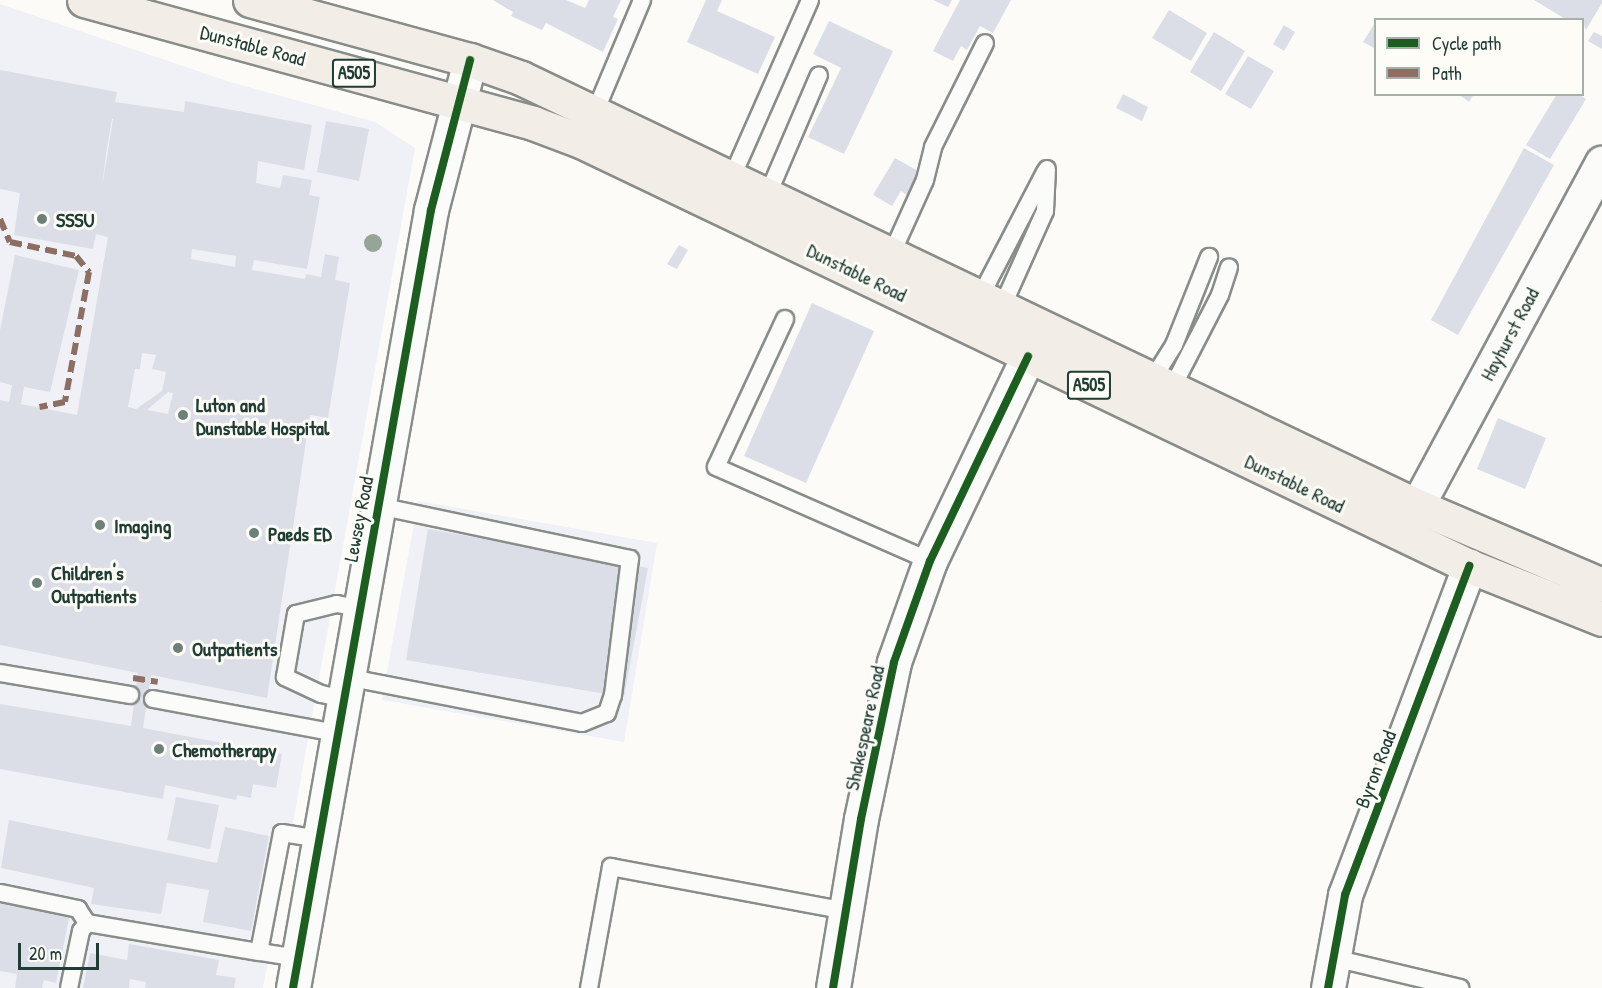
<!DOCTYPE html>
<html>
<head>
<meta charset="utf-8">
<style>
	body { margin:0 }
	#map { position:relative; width:1602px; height:988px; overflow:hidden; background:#fcfbf8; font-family:"Patrick Hand",sans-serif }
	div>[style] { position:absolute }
	.built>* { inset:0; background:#eff1f6 }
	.building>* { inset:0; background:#dbdee6 }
	.roads { filter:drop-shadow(2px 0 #888d8a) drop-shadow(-2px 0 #888d8a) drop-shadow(0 2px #888d8a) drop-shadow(0 -2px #888d8a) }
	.lane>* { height:16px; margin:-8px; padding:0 8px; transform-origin:8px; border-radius:8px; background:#fbfbf9 }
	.street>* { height:33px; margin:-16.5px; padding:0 16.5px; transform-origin:16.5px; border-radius:16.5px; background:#fbfbf9 }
	.secondary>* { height:33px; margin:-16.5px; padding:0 16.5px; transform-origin:16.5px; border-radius:16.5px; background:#fbfbf9 }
	.primary>* { height:33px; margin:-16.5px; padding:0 16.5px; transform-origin:16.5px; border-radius:16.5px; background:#f2eee7 }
	.quiet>* { height:6px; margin-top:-3px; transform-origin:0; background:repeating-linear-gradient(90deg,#8d6e63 0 12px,transparent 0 18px) }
	.cycleway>* { height:8px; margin:-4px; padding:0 4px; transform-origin:4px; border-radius:4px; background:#1b5e20 }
	.trees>* { width:18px; height:18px; margin:-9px; border-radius:50%; background:#96a597 }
	.dots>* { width:16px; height:16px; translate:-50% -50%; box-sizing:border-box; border:3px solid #fdfcf7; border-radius:50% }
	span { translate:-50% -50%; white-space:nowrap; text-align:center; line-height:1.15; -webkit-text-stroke:6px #fdfcf7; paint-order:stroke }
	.shield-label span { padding:2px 4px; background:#fdfcf7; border:2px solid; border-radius:4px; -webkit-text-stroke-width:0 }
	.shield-label { font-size:18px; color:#1f3d34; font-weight:700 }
	.street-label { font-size:20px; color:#1f3d34 }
	.poi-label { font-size:20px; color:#1f3d34; font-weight:700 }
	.left { translate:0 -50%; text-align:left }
	.legend { position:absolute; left:1374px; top:18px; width:210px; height:78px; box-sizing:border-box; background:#fdfcf7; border:2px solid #a4b0a9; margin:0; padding:8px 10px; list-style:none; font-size:18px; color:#1f3d34 }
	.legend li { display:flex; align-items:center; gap:12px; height:30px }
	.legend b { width:30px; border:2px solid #a4b0a9 }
	.scale { position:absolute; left:18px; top:943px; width:81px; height:27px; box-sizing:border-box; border:3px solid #1f3d34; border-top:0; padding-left:8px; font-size:18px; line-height:21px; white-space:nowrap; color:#1f3d34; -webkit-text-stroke:4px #fdfcf7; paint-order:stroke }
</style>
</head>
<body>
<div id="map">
	<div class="built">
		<div style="clip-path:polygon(0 4px,230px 82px,375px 122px,415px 148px,263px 988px,0 988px)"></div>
		<div style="clip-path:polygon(418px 501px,657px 543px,624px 742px,382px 700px)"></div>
	</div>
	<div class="building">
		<div style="clip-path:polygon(493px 0,566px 0,585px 8px,589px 0,621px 0,613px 17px,618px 19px,603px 52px,546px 23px,542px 30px,511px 16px,513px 12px)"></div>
		<div style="clip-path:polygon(706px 0,722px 0,717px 11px,775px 37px,758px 74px,687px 42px)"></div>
		<div style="clip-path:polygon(933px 0,952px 0,948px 7px)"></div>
		<div style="clip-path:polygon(960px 0,1011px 0,993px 33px,980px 26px,967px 50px,961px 46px,953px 61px,933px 51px)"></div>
		<div style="clip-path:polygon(1534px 0,1602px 0,1602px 3px,1586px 30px,1582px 20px,1567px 20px)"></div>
		<div style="clip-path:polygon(1169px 10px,1207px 33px,1191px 61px,1152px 38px)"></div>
		<div style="clip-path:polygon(829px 21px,893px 51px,844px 154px,808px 137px,841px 68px,813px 54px)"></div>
		<div style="clip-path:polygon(1376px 21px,1376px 49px,1363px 42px)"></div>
		<div style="clip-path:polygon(1284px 25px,1295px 32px,1284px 51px,1273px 44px)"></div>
		<div style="clip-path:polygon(1214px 32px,1245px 51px,1221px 91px,1190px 72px)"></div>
		<div style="clip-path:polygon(1594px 32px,1602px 36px,1602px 49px,1588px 41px)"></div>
		<div style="clip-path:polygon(1248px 56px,1274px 71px,1251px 109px,1225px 94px)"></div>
		<div style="clip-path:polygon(evenodd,0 70px,117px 92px,115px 102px,184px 112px,185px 101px,312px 125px,304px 170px,258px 161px,256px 183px,280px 188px,283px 175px,312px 180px,309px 195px,320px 197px,307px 269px,254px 260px,252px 270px,305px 279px,306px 274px,321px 277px,325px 254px,339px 257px,335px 280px,350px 283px,328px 418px,310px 415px,267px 698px,151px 675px,143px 728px,282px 754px,276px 788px,253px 784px,251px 798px,237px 795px,236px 800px,165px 785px,163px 799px,0 769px,0 704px,131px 726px,138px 673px,0 645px,0 400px,9px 402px,12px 385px,0 382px,0 330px,15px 255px,79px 270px,50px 392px,24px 387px,21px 404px,77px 415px,108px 237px,96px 234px,93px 249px,14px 235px,20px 193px,0 189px,0 70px,112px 119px,113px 119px,102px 188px,106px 154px,112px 119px,0 70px,192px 249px,236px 256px,235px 267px,191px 259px,192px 249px,0 70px,142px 353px,156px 355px,152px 369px,166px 372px,162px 391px,136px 409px,128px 407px,135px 369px,140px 369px,142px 353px,0 70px,168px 392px,173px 393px,168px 414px,147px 410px,168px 392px)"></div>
		<div style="clip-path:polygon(1123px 94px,1148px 107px,1142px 121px,1116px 108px)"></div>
		<div style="clip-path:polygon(1458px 94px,1474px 94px,1469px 102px)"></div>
		<div style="clip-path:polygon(1557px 94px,1578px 94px,1586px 99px,1550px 159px,1526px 145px)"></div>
		<div style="clip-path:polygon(326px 121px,369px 129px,359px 181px,317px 172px)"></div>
		<div style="clip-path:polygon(1524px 148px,1554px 165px,1458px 335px,1431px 320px)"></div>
		<div style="clip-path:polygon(895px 158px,920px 172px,907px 195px,901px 191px,892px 206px,873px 195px)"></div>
		<div style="clip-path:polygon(679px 245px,688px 250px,677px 269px,667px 264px)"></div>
		<div style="clip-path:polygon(812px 303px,874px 331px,806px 483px,744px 456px)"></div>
		<div style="clip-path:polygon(1498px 418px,1546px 438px,1525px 489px,1477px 469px)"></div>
		<div style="clip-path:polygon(428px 529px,648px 568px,624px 697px,406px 660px)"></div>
		<div style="clip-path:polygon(176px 797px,219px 805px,210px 849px,167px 840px)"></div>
		<div style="clip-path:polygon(9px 820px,217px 863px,225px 827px,269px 836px,251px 931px,203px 922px,209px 890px,167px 883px,161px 914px,91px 904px,94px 888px,1px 868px)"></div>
		<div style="clip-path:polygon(0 898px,70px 913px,56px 983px,44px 980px,42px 988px,15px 988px,17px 974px,0 971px)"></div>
		<div style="clip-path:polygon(129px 944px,219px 960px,216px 975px,236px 978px,234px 988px,145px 988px,146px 982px,130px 979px,129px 988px,83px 988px,90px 953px,127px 960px)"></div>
	</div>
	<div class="roads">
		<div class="lane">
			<div style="left:595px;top:112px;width:121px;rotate:-67.2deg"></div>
			<div style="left:732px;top:177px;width:193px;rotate:-66.2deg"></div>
			<div style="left:768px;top:194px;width:129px;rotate:-66.8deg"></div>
			<div style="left:892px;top:253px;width:80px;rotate:-65.7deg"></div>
			<div style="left:925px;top:180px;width:34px;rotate:-76deg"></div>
			<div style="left:933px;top:147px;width:116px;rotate:-63.4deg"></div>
			<div style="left:980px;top:297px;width:141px;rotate:-62.5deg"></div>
			<div style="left:1002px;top:307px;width:105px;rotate:-65.9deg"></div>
			<div style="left:1045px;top:211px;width:42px;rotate:-87.3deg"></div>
			<div style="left:785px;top:319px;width:163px;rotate:115deg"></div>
			<div style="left:716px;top:467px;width:234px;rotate:23.7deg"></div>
			<div style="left:1152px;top:380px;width:41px;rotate:-57.8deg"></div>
			<div style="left:1174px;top:345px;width:95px;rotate:-68.3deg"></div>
			<div style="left:1171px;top:390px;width:107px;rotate:-62.7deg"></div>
			<div style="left:1220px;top:295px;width:29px;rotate:-72deg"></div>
			<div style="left:0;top:673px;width:132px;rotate:9.6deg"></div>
			<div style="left:346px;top:677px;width:240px;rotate:11deg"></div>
			<div style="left:582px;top:723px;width:27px;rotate:-22deg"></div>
			<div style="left:607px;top:713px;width:19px;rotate:-72deg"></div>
			<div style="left:613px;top:695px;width:137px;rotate:-82.9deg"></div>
			<div style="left:630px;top:559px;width:258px;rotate:-168.1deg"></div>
			<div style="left:153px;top:699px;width:187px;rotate:10.5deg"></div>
			<div style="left:343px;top:699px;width:23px;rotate:-167deg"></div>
			<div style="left:321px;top:694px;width:40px;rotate:-155deg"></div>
			<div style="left:285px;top:677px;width:64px;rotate:-80.1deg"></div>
			<div style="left:296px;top:614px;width:42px;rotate:-13.7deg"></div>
			<div style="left:337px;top:604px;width:21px;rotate:11deg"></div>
			<div style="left:1px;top:893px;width:79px;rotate:11.7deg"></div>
			<div style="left:78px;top:909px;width:17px;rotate:57deg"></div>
			<div style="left:298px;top:958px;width:39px;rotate:-171deg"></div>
			<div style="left:259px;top:952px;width:121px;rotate:-79.1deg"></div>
			<div style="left:282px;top:833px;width:36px;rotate:9deg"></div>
			<div style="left:1334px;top:958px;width:130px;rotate:13.4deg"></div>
			<div style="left:69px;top:988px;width:58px;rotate:-78.1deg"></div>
			<div style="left:81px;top:931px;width:10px;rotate:-53deg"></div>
			<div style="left:87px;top:923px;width:174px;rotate:9.6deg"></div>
			<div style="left:589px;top:988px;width:123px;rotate:-79.7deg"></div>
			<div style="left:611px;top:867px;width:239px;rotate:10.6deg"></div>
		</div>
		<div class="street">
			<div style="left:1417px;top:506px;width:390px;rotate:-61.7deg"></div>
			<div style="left:833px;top:988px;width:171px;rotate:-80.6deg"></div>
			<div style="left:861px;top:819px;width:160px;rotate:-78.1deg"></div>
			<div style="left:894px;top:662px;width:107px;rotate:-70.4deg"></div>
			<div style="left:930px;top:561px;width:227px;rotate:-64.4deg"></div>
			<div style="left:1328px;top:988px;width:95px;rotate:-79.6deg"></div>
			<div style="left:1345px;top:895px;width:352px;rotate:-69.3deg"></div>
		</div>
		<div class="secondary">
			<div style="left:293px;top:988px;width:790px;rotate:-79.94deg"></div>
			<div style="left:431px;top:210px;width:155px;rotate:-75.4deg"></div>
		</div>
		<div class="primary">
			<div style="left:84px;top:0;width:466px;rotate:15.3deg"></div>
			<div style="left:533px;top:123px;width:51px;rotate:20.6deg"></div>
			<div style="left:581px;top:141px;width:984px;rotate:25.58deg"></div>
			<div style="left:1469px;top:566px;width:143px;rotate:21.7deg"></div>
			<div style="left:250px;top:0;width:228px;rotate:15.3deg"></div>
			<div style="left:470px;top:60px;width:54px;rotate:19.4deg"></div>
			<div style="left:521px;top:78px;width:993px;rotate:25.53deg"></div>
			<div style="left:1417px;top:506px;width:201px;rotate:23.1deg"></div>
		</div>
	</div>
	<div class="quiet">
		<div style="left:0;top:219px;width:25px;rotate:67deg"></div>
		<div style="left:10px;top:242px;width:67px;rotate:12deg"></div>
		<div style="left:76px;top:256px;width:21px;rotate:51deg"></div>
		<div style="left:89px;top:272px;width:132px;rotate:100.5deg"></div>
		<div style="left:65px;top:402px;width:26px;rotate:169deg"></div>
		<div style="left:133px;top:678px;width:25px;rotate:9deg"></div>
	</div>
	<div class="cycleway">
		<div style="left:293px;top:988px;width:790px;rotate:-79.94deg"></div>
		<div style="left:431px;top:210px;width:155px;rotate:-75.4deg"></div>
		<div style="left:833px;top:988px;width:171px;rotate:-80.6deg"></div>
		<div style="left:861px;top:819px;width:160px;rotate:-78.1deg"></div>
		<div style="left:894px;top:662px;width:107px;rotate:-70.4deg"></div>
		<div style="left:930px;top:561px;width:227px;rotate:-64.4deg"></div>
		<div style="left:1328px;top:988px;width:95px;rotate:-79.6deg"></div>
		<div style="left:1345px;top:895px;width:352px;rotate:-69.3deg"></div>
	</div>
	<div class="trees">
		<div style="left:373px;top:243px"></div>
	</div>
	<div class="dots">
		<div style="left:42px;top:219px;background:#6c8079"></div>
		<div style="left:183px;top:415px;background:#6c8079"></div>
		<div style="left:100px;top:525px;background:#6c8079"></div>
		<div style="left:254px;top:533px;background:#6c8079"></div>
		<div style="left:37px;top:583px;background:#6c8079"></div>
		<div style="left:178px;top:648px;background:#6c8079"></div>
		<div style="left:159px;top:749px;background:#6c8079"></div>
	</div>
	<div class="shield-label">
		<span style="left:354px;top:73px">A505</span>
		<span style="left:1089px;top:385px">A505</span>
	</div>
	<div class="street-label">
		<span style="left:253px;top:45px;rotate:15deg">Dunstable Road</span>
		<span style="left:857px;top:272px;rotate:26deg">Dunstable Road</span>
		<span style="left:1509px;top:334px;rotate:-62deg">Hayhurst Road</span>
		<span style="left:1295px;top:483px;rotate:26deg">Dunstable Road</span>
		<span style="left:358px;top:519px;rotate:-79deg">Lewsey Road</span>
		<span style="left:864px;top:728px;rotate:-78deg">Shakespeare Road</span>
		<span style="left:1375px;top:769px;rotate:-69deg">Byron Road</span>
	</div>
	<div class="poi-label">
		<span class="left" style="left:56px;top:219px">SSSU</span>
		<span class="left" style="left:196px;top:416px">Luton and<br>Dunstable Hospital</span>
		<span class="left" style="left:114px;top:525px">Imaging</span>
		<span class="left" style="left:268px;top:533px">Paeds ED</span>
		<span class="left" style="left:51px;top:584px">Children's<br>Outpatients</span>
		<span class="left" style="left:192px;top:648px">Outpatients</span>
		<span class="left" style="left:172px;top:749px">Chemotherapy</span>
	</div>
	<ul class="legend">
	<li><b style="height:8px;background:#1b5e20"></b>Cycle path</li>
	<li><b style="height:8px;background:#8d6e63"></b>Path</li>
	</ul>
	<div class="scale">20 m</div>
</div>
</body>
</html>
